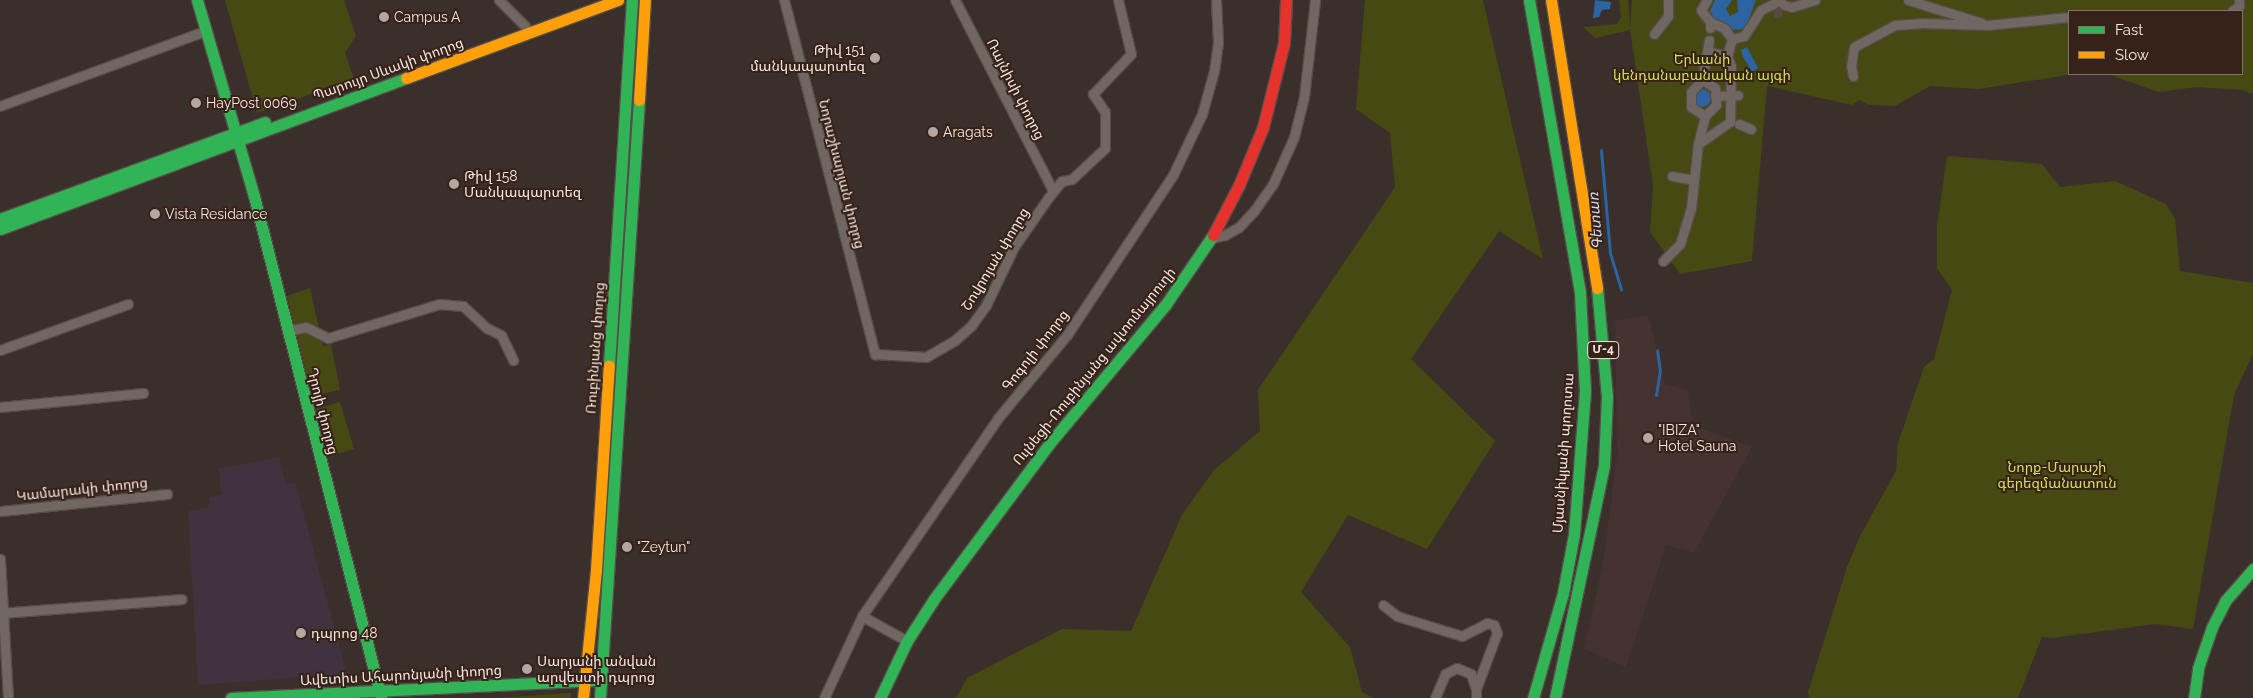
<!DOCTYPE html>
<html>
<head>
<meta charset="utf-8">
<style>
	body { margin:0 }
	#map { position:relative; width:2253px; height:698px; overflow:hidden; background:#3a2f2a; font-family:Raleway,"Noto Sans Armenian",sans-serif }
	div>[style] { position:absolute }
	.commercial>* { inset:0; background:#463230 }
	.education>* { inset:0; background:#40333f }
	.green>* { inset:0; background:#474913 }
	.water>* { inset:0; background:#2b64a0 }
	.round { border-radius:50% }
	.stream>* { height:3px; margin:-1.5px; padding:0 1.5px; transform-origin:1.5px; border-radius:1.5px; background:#2b64a0 }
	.street-tunnel>* { height:9px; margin-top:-4.5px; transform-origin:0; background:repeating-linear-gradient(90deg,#564a45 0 9px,transparent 0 13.5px) }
	.roads { filter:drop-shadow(1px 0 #574d49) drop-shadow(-1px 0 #574d49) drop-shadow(0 1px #574d49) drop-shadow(0 -1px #574d49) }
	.street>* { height:9px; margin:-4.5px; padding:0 4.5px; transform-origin:4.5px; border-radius:4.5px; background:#706662 }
	.fast>* { height:11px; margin:-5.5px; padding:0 5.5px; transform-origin:5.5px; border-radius:5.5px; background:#30b455 }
	.slow>* { height:11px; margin:-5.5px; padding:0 5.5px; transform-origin:5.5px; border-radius:5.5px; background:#ff9f0a }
	.jam>* { height:11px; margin:-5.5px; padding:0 5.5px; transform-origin:5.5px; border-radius:5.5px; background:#e5322d }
	.dots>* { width:14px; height:14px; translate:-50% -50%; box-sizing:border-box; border:2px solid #372219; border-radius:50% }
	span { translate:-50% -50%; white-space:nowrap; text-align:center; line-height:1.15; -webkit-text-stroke:4px #372219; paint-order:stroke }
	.shield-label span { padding:1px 4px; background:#372219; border:1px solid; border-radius:4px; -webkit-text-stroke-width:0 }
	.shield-label { font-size:12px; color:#f5e6e0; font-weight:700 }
	.poi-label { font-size:14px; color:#f5e6e0 }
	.left { translate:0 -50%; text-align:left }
	.right { translate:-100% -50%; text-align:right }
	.park-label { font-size:14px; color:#d6df5b }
	.street-label { font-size:14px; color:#f5e6e0 }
	.water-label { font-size:15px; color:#c9d9ec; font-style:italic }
	.legend { position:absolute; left:2068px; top:10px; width:175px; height:65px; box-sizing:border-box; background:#372219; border:1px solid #837069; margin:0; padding:6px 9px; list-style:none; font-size:15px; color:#f5e6e0 }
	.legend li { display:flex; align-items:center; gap:10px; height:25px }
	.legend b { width:25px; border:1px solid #837069 }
</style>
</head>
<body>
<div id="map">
	<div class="commercial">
		<div style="clip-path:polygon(1648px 315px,1665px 384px,1688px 390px,1693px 425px,1752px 447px,1694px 553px,1666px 545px,1626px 667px,1584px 649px,1602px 569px,1617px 458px,1615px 321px)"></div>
	</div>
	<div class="education">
		<div style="clip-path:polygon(279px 457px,286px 485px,295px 482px,347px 674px,198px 685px,188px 511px,208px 508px,209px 498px,222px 494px,218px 469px)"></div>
	</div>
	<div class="green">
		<div style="clip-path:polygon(225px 0,344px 0,356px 36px,345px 53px,354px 79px,257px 113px)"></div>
		<div style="clip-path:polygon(1365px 0,1483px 0,1543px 259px,1499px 231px,1411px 359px,1495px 441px,1427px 549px,1348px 515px,1301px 592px,1350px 647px,1362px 692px,1374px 698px,956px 698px,967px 678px,1062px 629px,1131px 631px,1182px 515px,1214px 470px,1260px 431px,1258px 390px,1395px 187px,1390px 133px,1356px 109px)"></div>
		<div style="clip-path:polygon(1619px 0,1628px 0,1630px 28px,1632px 0,2253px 0,2253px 94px,2242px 90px,2197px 87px,2158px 92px,2108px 74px,2242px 74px,2242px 11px,2069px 11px,2069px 74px,2074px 74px,1979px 89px,1930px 86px,1895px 106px,1870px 105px,1859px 100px,1852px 105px,1767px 86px,1752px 261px,1680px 274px,1650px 232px,1653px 185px,1630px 30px,1595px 38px,1583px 27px,1617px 24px,1621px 17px)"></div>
		<div style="clip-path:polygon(1947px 156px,2042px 164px,2060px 187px,2115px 181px,2166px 204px,2175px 219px,2180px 271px,2253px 283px,2253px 354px,2234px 395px,2193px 629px,2155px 624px,2052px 638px,2042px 637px,2018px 698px,1809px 698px,1808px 692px,1847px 567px,1860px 536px,1896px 471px,1898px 443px,1924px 367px,1934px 359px,1952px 290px,1937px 268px,1937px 227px)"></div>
		<div style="clip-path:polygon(310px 288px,323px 346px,331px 345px,340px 390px,312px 396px,287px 296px)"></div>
		<div style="clip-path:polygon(340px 402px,354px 449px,330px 456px,316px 409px)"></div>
		<div style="clip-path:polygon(571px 693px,571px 698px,496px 698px)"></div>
	</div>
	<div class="water">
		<div style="clip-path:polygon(1595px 0,1611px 2px,1610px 9px,1602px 10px,1599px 17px,1593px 18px)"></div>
		<div style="clip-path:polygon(1715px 0,1732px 0,1726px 9px,1730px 16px,1738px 12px,1737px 0,1756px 0,1745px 29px,1730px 30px,1714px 18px,1710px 11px)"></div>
		<div style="clip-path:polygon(1747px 47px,1758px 68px,1752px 72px,1743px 57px,1741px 50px)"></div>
		<div class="round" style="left:1693px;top:89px;width:18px;height:18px"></div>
	</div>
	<div class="stream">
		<div style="left:1601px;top:150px;width:103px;rotate:85deg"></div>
		<div style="left:1610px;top:253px;width:38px;rotate:73deg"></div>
		<div style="left:1656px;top:395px;width:24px;rotate:-81deg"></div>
		<div style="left:1660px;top:371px;width:21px;rotate:-98deg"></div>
	</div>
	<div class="street-tunnel">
		<div style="left:1774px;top:13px;width:8px;rotate:-7deg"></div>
	</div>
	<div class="roads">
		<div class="street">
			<div style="left:499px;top:0;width:37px;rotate:45deg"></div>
			<div style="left:784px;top:0;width:366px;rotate:75.6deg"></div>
			<div style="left:875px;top:354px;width:51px;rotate:3.4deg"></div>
			<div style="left:926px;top:357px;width:34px;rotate:-30deg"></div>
			<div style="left:955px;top:340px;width:21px;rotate:-41deg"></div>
			<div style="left:971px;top:326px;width:26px;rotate:-54deg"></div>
			<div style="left:986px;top:305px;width:64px;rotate:-64.2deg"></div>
			<div style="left:1014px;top:247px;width:60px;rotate:-55.2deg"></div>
			<div style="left:1048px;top:198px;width:22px;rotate:-51deg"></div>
			<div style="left:1062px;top:181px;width:10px;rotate:-11deg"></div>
			<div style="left:1072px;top:179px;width:45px;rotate:-43.2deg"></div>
			<div style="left:1105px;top:148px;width:36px;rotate:-90deg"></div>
			<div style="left:1105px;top:112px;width:22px;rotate:-124deg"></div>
			<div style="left:1093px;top:94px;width:55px;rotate:-46.5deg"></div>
			<div style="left:1131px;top:54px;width:56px;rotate:-103.5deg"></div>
			<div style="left:955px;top:0;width:215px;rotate:62.8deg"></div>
			<div style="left:1707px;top:0;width:12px;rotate:121deg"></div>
			<div style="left:1701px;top:10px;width:15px;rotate:53deg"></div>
			<div style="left:1710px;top:22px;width:6px;rotate:90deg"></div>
			<div style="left:1908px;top:0;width:77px;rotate:17.3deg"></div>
			<div style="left:1784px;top:5px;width:8px;rotate:14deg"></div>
			<div style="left:1792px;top:7px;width:24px;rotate:-17deg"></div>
			<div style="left:2232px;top:11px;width:9px;rotate:-36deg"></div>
			<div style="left:2239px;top:6px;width:6px;rotate:-90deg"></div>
			<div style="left:1710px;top:22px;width:15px;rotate:23deg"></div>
			<div style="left:1724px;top:28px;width:14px;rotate:54deg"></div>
			<div style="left:1654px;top:34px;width:23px;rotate:-52deg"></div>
			<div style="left:1668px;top:16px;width:16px;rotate:-90deg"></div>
			<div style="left:1732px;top:39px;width:12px;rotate:-14deg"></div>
			<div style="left:1744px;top:36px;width:31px;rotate:-57deg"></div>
			<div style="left:1761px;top:10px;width:22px;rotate:-27deg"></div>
			<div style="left:1709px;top:40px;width:11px;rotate:100deg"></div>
			<div style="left:1707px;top:51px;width:21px;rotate:14deg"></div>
			<div style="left:1853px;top:76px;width:10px;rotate:-101deg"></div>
			<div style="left:1851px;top:66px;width:19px;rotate:-81deg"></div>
			<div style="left:1854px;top:47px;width:47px;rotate:-28.2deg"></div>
			<div style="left:1895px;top:25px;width:26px;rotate:-4deg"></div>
			<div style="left:1921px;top:23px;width:66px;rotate:1.7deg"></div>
			<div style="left:1987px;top:25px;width:82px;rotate:-5.6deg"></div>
			<div style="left:1702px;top:80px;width:16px;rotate:133deg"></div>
			<div style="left:1691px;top:92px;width:15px;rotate:90deg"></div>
			<div style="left:1691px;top:107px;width:17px;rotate:33deg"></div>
			<div style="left:1715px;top:96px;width:23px;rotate:-2deg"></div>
			<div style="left:0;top:106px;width:218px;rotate:-20.1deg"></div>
			<div style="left:1739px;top:124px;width:13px;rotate:23deg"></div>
			<div style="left:1698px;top:144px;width:29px;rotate:-76deg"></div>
			<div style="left:1705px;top:116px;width:16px;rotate:-45deg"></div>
			<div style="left:1716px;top:105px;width:17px;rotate:-93deg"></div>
			<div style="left:1715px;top:88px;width:15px;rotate:-148deg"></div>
			<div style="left:1702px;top:80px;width:29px;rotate:-80deg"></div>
			<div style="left:1672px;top:176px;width:22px;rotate:10deg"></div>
			<div style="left:1211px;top:238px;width:14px;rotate:-12deg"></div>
			<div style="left:1225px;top:235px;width:16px;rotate:-30deg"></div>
			<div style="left:1239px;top:227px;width:22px;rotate:-47deg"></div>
			<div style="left:1254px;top:211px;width:33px;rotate:-55deg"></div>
			<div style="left:1273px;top:184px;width:51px;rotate:-65.9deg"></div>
			<div style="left:1294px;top:137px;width:41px;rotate:-76deg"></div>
			<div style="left:1304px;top:97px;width:98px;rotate:-83.5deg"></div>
			<div style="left:1663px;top:261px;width:24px;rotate:-45deg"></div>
			<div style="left:1680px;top:244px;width:38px;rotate:-73deg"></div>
			<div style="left:1691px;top:208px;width:64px;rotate:-83.8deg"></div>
			<div style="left:1698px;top:144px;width:39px;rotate:-35deg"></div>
			<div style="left:1730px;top:122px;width:56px;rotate:-89deg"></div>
			<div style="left:1731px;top:66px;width:11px;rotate:-112deg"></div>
			<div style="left:1727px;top:56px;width:18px;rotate:-74deg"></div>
			<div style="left:287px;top:331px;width:19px;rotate:-12deg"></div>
			<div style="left:306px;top:327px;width:25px;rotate:27deg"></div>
			<div style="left:328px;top:338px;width:116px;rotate:-17deg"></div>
			<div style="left:439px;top:304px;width:24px;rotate:5deg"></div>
			<div style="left:463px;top:306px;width:33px;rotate:43deg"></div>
			<div style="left:487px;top:328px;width:16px;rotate:27deg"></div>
			<div style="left:501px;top:335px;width:28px;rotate:64deg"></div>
			<div style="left:0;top:350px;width:136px;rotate:-19.8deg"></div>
			<div style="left:0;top:407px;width:144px;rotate:-5.6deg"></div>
			<div style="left:0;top:511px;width:168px;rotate:-5.8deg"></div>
			<div style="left:0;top:559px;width:139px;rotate:86.7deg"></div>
			<div style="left:1383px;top:605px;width:18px;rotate:38deg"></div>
			<div style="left:1397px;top:616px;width:68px;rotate:17.1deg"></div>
			<div style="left:1462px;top:636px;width:28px;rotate:-27deg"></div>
			<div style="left:1487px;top:623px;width:7px;rotate:16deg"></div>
			<div style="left:1494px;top:625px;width:9px;rotate:69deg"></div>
			<div style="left:1497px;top:633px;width:60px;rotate:110.6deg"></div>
			<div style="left:1476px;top:689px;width:9px;rotate:90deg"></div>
			<div style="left:0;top:613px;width:182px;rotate:-4.4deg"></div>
			<div style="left:862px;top:616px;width:51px;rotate:29.1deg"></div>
			<div style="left:824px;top:698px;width:90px;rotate:-65.1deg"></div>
			<div style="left:862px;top:616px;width:240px;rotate:-55.5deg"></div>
			<div style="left:998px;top:418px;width:108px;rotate:-50.3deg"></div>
			<div style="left:1067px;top:335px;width:192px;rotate:-56.5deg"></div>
			<div style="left:1173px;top:175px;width:68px;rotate:-64.6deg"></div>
			<div style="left:1202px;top:114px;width:45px;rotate:-74.4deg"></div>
			<div style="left:1214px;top:71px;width:29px;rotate:-82deg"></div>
			<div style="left:1218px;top:42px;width:42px;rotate:-92.7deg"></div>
			<div style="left:1435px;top:698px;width:26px;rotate:-67deg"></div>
			<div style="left:1445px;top:674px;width:13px;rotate:-27deg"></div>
			<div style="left:1457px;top:668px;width:15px;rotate:23deg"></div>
			<div style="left:1471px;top:674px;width:16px;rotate:72deg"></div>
		</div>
		<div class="fast">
			<div style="left:197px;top:0;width:204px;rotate:73.8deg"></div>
			<div style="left:254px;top:196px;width:518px;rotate:75.8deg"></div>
			<div style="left:1529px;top:0;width:297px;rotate:80.1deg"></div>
			<div style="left:1580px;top:293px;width:98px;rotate:87.1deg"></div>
			<div style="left:1585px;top:391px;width:143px;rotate:94.4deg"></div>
			<div style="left:1574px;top:534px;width:60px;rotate:100.6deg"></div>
			<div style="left:1563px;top:593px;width:109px;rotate:105.9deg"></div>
			<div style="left:0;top:219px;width:282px;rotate:-20.1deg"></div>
			<div style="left:0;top:229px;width:433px;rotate:-20.4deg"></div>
			<div style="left:609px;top:365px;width:366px;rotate:-86.4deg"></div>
			<div style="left:231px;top:698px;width:372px;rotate:-2.8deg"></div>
			<div style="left:600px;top:698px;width:599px;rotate:-86.27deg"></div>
			<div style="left:880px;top:698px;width:63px;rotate:-64.7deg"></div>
			<div style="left:907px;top:641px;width:50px;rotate:-57.3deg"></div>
			<div style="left:934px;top:599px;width:193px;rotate:-53.4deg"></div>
			<div style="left:1049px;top:444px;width:182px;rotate:-50.1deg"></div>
			<div style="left:1166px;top:304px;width:83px;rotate:-55.7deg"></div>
			<div style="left:1555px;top:698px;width:238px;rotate:-78.1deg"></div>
			<div style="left:1604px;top:465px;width:68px;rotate:-87.5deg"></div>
			<div style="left:1607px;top:397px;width:109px;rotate:-95.2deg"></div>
			<div style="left:2194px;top:698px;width:30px;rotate:-82deg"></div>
			<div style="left:2198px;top:668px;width:43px;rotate:-71.1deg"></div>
			<div style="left:2212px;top:627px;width:29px;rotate:-63deg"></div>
			<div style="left:2225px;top:601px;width:43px;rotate:-48.8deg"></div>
		</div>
		<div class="slow">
			<div style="left:1551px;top:0;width:292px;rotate:80.9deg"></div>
			<div style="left:406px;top:78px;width:226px;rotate:-20.2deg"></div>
			<div style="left:639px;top:100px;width:100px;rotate:-86.6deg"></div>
			<div style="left:583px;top:698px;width:129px;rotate:-84.2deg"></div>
			<div style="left:596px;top:570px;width:205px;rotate:-86.4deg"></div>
		</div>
		<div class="jam">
			<div style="left:1213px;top:235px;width:56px;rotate:-62.5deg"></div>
			<div style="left:1239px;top:185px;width:63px;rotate:-67.5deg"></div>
			<div style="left:1263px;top:127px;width:87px;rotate:-76deg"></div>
			<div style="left:1284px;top:43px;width:43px;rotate:-87.3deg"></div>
		</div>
	</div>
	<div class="dots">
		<div style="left:384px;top:17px;background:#b4a6a0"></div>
		<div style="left:875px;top:58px;background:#b4a6a0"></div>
		<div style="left:196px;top:103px;background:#b4a6a0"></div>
		<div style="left:933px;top:132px;background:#b4a6a0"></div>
		<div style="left:454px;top:184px;background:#b4a6a0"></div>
		<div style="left:155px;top:214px;background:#b4a6a0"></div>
		<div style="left:1648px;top:438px;background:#b4a6a0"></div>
		<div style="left:627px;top:547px;background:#b4a6a0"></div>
		<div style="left:301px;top:633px;background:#b4a6a0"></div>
		<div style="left:527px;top:669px;background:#b4a6a0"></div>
	</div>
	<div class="shield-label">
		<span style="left:1603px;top:350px">Մ-4</span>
	</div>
	<div class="poi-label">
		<span class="left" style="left:394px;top:17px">Campus A</span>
		<span class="right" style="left:865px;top:58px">Թիվ 151<br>մանկապարտեզ</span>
		<span class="left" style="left:206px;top:103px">HayPost 0069</span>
		<span class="left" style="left:943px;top:132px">Aragats</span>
		<span class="left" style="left:464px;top:184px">Թիվ 158<br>Մանկապարտեզ</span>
		<span class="left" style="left:165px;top:214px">Vista Residance</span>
		<span class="left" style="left:1658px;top:438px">"IBIZA"<br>Hotel Sauna</span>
		<span class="left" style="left:637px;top:547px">"Zeytun"</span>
		<span class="left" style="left:311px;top:633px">դպրոց 48</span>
		<span class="left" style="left:537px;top:669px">Սարյանի անվան<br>արվեստի դպրոց</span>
	</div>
	<div class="park-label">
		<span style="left:1702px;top:67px">Երևանի<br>կենդանաբանական այգի</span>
		<span style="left:2057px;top:475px">Նորք-Մարաշի<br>գերեզմանատուն</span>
	</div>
	<div class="street-label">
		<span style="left:388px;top:69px;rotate:-20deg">Պարույր Սևակի փողոց</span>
		<span style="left:1016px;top:89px;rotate:63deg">Ռայնիսի փողոց</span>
		<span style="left:842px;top:174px;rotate:76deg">Նորաշխարյան փողոց</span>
		<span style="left:995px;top:259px;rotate:-59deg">Շովրոյան փողոց</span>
		<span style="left:595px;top:348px;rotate:-86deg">Ռուբինյանց փողոց</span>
		<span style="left:1035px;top:350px;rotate:-52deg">Գոգոլի փողոց</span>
		<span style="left:1094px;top:366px;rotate:-51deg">Ուլնեցի-Ռուբինյանց ավտոմայրուղի</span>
		<span style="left:323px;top:411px;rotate:76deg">Դրոյի փողոց</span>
		<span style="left:1563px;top:453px;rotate:-86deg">Մյասնիկյանի պողոտա</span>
		<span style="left:82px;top:489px;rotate:-6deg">Կամարակի փողոց</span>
		<span style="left:401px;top:675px;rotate:-3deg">Ավետիս Ահարոնյանի փողոց</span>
	</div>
	<div class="water-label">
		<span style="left:1596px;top:221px;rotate:-95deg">Գետառ</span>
	</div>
	<ul class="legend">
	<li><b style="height:6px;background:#30b455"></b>Fast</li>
	<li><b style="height:6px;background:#ff9f0a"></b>Slow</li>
	</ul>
</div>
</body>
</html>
